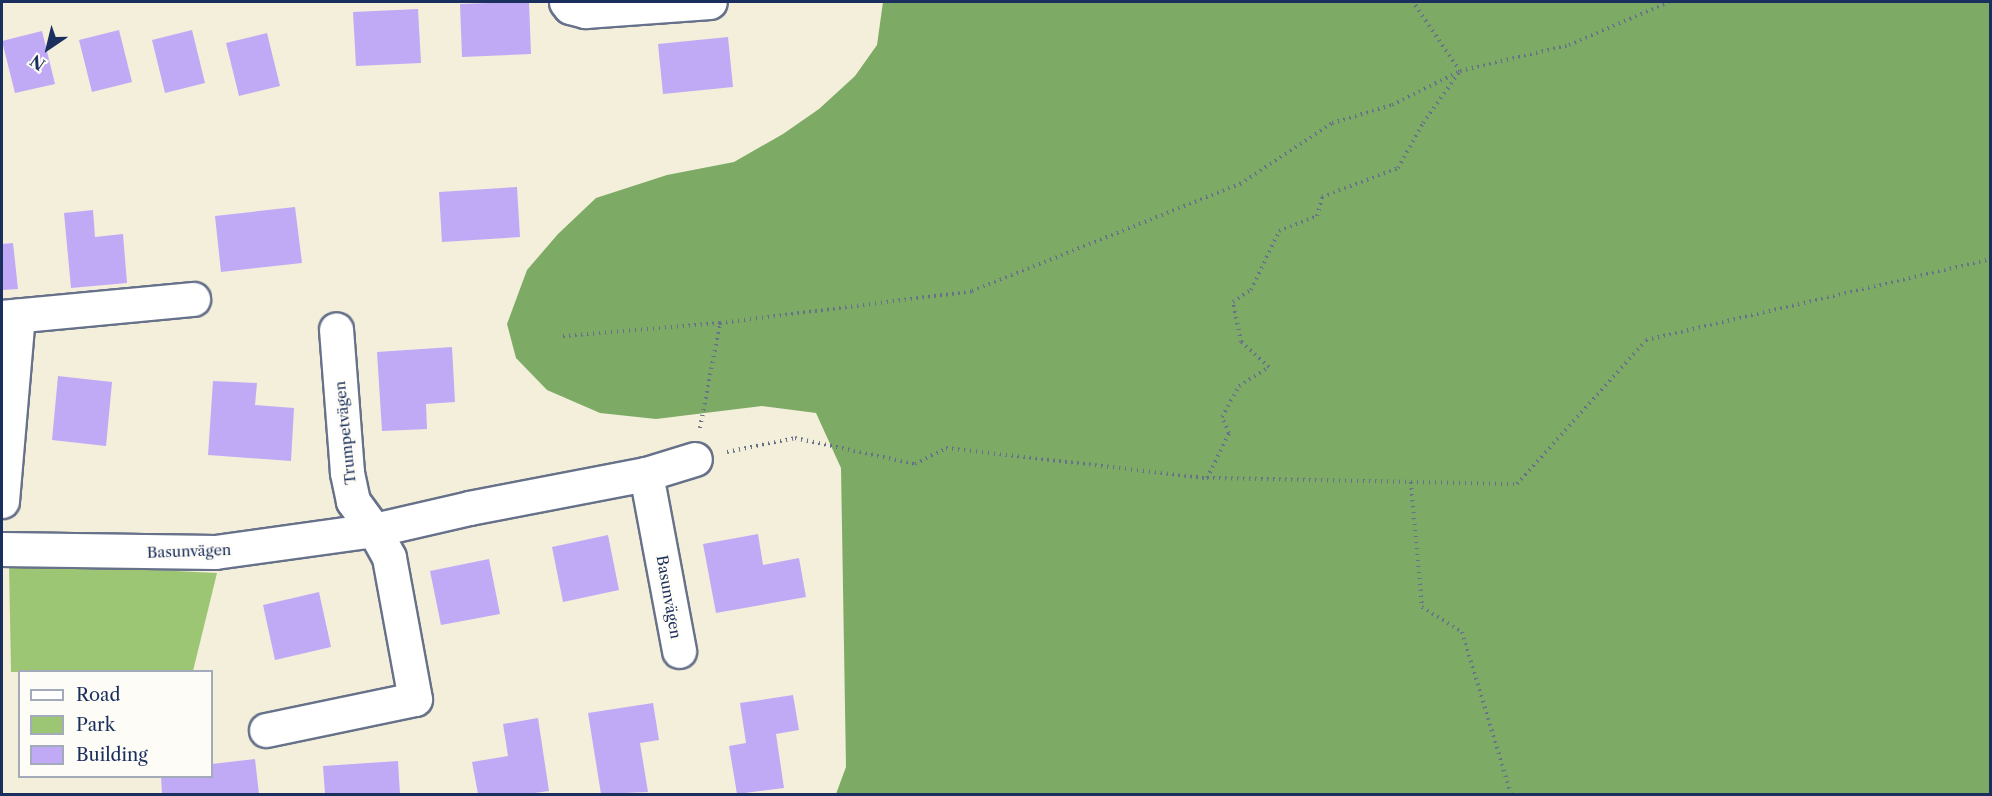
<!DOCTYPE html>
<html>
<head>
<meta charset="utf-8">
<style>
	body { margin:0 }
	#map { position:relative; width:1992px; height:796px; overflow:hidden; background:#f3efdb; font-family:"Libre Caslon Text",serif }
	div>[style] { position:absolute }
	.green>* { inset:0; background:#9cc673 }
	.forest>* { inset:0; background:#7dab65 }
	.building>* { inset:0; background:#c0aaf6 }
	.path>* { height:4px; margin-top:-2px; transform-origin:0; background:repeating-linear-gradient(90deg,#67728a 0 1.5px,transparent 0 6px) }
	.roads { filter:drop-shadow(2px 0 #67728a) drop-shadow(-2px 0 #67728a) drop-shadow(0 2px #67728a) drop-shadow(0 -2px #67728a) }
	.minor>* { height:33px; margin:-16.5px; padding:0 16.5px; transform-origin:16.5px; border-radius:16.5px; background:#fff }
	span { translate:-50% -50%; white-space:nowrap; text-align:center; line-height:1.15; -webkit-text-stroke:5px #fdfcf7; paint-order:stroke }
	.street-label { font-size:15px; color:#1b2f5e }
	.frame { position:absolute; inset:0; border:3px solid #1b2f5e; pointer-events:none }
	.legend { position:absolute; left:18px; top:670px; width:195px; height:108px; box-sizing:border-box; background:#fdfcf7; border:2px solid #a3aaba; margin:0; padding:8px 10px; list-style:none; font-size:18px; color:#1b2f5e }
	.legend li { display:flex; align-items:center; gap:12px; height:30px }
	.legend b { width:30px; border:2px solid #a3aaba }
	.north { position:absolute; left:18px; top:18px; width:60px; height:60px; -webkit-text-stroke:4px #fdfcf7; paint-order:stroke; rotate:215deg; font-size:16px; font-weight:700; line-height:24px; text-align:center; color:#1b2f5e }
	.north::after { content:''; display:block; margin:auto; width:21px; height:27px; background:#1b2f5e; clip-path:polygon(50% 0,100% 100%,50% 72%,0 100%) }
</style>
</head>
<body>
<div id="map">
	<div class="green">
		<div style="clip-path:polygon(9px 563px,217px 573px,193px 671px,11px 672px)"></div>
	</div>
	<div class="forest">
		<div style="clip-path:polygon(883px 2px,1990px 2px,1990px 794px,836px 794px,846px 767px,841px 468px,816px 413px,762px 406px,656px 419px,600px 413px,547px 390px,516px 358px,507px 324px,527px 270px,558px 234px,596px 198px,667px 175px,734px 162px,783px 134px,819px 109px,855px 76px,877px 45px)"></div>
	</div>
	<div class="building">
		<div style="clip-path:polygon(520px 2px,529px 2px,531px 54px,462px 57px,460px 4px)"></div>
		<div style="clip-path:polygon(418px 9px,421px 63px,356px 66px,353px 12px)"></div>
		<div style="clip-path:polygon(119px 30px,132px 82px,92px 92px,79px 40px)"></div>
		<div style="clip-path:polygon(192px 30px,205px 83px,165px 93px,152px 40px)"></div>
		<div style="clip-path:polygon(42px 31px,55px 84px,15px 93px,2px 41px)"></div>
		<div style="clip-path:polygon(267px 33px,280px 86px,239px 96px,226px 43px)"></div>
		<div style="clip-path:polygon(728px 37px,733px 87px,663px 94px,658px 44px)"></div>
		<div style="clip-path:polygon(517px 187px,520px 237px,442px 242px,439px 192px)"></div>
		<div style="clip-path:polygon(295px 207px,302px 263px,221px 272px,215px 216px)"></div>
		<div style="clip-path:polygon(93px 210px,95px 237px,123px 234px,127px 283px,71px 288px,64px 213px)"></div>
		<div style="clip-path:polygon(13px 243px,18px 289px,2px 290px,2px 244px)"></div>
		<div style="clip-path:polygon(452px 347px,455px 402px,426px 404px,427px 429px,382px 431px,377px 352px)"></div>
		<div style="clip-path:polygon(58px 376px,112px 382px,106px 446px,52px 440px)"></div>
		<div style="clip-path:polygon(213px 381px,257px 383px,255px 405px,294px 408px,291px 461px,208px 455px)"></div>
		<div style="clip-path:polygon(758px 534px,763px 565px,799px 558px,806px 597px,716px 613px,703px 544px)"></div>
		<div style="clip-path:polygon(608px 535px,619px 590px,563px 602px,552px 547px)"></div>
		<div style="clip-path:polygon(489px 559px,500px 614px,441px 625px,430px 571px)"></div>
		<div style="clip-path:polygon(319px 592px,331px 647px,275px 660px,263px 605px)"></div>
		<div style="clip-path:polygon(793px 695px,799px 730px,776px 734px,784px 788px,737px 794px,729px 746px,746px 743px,740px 703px)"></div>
		<div style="clip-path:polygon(653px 703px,659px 740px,640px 743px,648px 792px,601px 794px,588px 713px)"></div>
		<div style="clip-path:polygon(538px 718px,549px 791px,528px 794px,478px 794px,472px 762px,508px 756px,503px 724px)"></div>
		<div style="clip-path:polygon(255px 759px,259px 794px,162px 794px,161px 776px,212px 776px,212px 764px)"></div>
		<div style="clip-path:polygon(398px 761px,400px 794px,325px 794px,323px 766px)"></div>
	</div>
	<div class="path">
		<div style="left:563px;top:336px;width:158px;rotate:-4.7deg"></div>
		<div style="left:720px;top:323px;width:254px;rotate:-7.2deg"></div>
		<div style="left:972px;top:291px;width:289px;rotate:-21.8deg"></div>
		<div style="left:1240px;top:184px;width:110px;rotate:-33.5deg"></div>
		<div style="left:1332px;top:123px;width:63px;rotate:-16.7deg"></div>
		<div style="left:1392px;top:105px;width:76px;rotate:-26.6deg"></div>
		<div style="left:1460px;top:71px;width:112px;rotate:-13.4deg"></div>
		<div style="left:1569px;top:45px;width:109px;rotate:-23.3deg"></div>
		<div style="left:700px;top:428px;width:107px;rotate:-79.2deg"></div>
		<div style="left:727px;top:452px;width:69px;rotate:-11.6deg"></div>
		<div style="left:795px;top:438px;width:123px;rotate:12.2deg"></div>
		<div style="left:915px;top:464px;width:35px;rotate:-27deg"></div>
		<div style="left:946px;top:448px;width:263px;rotate:6.6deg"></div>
		<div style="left:1207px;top:478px;width:310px;rotate:1.1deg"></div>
		<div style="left:1517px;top:484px;width:193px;rotate:-48.1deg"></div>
		<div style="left:1646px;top:340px;width:353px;rotate:-13.2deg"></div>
		<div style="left:1207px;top:478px;width:50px;rotate:-63.9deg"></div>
		<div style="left:1229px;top:433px;width:17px;rotate:-114deg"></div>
		<div style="left:1222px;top:417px;width:35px;rotate:-61deg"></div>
		<div style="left:1239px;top:386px;width:36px;rotate:-32deg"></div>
		<div style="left:1269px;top:367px;width:38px;rotate:-138deg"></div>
		<div style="left:1241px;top:342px;width:41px;rotate:-101.3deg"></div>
		<div style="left:1233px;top:302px;width:22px;rotate:-34deg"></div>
		<div style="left:1251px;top:290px;width:65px;rotate:-64.6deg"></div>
		<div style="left:1279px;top:231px;width:41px;rotate:-21.5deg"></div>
		<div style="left:1317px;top:216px;width:20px;rotate:-75deg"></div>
		<div style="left:1322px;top:197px;width:81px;rotate:-20.9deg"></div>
		<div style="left:1398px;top:168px;width:51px;rotate:-60.9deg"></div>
		<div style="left:1423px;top:123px;width:64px;rotate:-54.6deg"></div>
		<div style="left:1460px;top:71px;width:83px;rotate:-124.3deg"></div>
		<div style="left:1411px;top:482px;width:125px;rotate:85deg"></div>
		<div style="left:1422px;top:607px;width:47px;rotate:32deg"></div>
		<div style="left:1462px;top:632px;width:169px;rotate:73.2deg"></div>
	</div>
	<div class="roads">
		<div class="minor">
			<div style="left:566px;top:2px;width:6px;rotate:51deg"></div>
			<div style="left:570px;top:7px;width:16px;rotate:15deg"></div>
			<div style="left:585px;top:11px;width:125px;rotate:-4.1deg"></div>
			<div style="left:2px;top:317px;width:192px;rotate:-5.4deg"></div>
			<div style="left:646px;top:474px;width:180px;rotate:79.4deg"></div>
			<div style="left:2px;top:501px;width:186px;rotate:-85.1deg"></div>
			<div style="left:2px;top:549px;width:213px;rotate:0.8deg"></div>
			<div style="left:215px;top:552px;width:161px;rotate:-7.9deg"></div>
			<div style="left:374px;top:530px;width:98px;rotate:-13deg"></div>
			<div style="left:469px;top:508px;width:180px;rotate:-10.9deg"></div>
			<div style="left:646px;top:474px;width:51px;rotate:-17deg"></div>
			<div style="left:266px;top:730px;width:152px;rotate:-11.8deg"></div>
			<div style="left:415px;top:699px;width:144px;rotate:-100.4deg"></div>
			<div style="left:389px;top:557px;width:31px;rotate:-119deg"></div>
			<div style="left:374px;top:530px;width:36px;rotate:-126deg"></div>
			<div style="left:353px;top:501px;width:30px;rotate:-102deg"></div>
			<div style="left:347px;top:472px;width:143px;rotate:-94.4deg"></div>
		</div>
	</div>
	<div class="street-label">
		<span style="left:345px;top:433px;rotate:-96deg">Trumpetvägen</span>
		<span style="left:189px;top:551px;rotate:-2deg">Basunvägen</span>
		<span style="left:669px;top:597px;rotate:80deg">Basunvägen</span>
	</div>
	<div class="frame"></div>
	<ul class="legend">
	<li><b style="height:8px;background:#fff"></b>Road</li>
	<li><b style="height:16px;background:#9cc673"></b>Park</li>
	<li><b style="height:16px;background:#c0aaf6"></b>Building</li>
	</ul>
	<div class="north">N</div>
</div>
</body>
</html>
